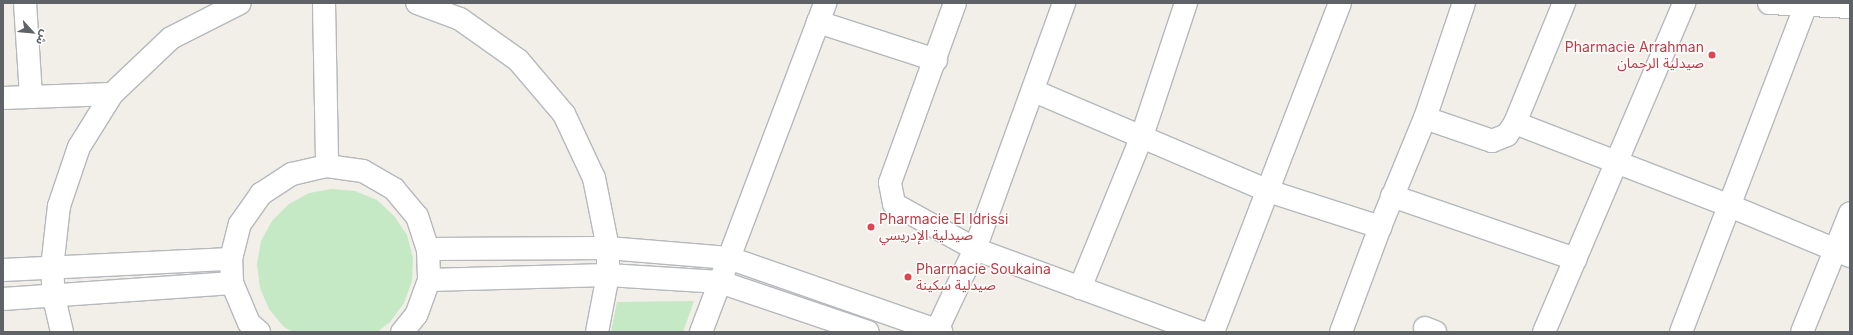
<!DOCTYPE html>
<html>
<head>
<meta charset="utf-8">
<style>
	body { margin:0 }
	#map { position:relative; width:1853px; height:335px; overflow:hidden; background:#f1efe8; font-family:Inter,"Noto Sans Arabic",sans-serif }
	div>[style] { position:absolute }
	.green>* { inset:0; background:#c5e8c5 }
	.roads { filter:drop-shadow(1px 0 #b5b8bc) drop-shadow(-1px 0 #b5b8bc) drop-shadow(0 1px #b5b8bc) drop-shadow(0 -1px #b5b8bc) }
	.minor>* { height:22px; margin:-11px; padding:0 11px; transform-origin:11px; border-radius:11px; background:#fff }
	.dots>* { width:11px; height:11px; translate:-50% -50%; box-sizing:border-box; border:2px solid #fff; border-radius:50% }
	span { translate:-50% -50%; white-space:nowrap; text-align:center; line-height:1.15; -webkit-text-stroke:3px #fff; paint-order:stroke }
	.health-label { font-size:14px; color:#be3a42 }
	.right { translate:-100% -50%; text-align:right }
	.left { translate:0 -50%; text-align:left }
	.frame { position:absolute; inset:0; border:4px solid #5f6368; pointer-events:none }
	.north { position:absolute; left:12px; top:12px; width:40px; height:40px; -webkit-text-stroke:3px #fff; paint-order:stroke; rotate:117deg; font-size:11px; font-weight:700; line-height:16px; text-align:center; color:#5f6368 }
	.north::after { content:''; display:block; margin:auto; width:14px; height:18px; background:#5f6368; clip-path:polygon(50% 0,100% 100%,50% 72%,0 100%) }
</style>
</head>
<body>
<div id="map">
	<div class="green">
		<div style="clip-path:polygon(332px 189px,355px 191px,377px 200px,394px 216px,407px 235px,413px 258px,412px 281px,404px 303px,390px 322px,377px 332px,293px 332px,284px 327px,269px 309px,260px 288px,257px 264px,261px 241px,272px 221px,289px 204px,309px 193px)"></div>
		<div style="clip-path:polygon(694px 301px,683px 332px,611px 332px,617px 302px)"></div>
	</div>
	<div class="roads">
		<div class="minor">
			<div style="left:25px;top:3px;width:94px;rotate:86.3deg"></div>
			<div style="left:324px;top:3px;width:163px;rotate:88.9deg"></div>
			<div style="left:417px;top:3px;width:46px;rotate:20.4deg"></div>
			<div style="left:460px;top:19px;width:71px;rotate:35.3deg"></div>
			<div style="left:518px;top:60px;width:71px;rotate:49.6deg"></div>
			<div style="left:564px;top:114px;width:71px;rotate:64.9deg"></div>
			<div style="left:594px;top:178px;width:71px;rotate:78.7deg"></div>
			<div style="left:608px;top:248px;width:27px;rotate:90deg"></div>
			<div style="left:608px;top:275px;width:58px;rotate:100.9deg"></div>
			<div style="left:955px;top:3px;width:191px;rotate:109.9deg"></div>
			<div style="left:890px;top:183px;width:21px;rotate:79deg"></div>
			<div style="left:894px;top:204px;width:93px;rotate:29.1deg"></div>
			<div style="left:975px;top:249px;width:241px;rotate:20.2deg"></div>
			<div style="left:1769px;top:3px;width:81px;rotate:2.8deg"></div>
			<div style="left:818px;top:22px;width:124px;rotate:17.9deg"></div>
			<div style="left:1034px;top:91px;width:254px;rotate:23.1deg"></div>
			<div style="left:1268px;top:191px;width:118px;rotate:17.8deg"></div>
			<div style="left:3px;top:98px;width:109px;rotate:-2.1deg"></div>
			<div style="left:1425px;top:118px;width:71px;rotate:18.9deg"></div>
			<div style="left:1492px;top:141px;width:16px;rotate:-22deg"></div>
			<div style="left:1507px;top:135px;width:14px;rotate:-56deg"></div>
			<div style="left:1515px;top:123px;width:130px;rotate:-67.8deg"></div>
			<div style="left:1515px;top:123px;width:230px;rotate:21.1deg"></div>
			<div style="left:1730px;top:206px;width:130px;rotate:22.6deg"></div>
			<div style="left:1392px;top:196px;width:194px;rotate:19deg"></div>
			<div style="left:428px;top:249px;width:180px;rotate:-0.3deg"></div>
			<div style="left:608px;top:248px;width:121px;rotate:4.7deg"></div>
			<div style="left:729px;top:258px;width:225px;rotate:19.2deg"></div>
			<div style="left:3px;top:270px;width:228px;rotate:-2.8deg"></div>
			<div style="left:429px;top:280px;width:179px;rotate:-1.6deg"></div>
			<div style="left:608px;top:275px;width:112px;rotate:3.6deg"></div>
			<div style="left:720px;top:282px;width:156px;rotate:18.7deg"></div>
			<div style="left:1080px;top:288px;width:164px;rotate:-67.8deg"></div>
			<div style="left:1142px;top:136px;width:140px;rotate:-71.7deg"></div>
			<div style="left:3px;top:299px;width:230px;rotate:-4deg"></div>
			<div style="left:1425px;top:328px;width:11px;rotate:22deg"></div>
			<div style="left:62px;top:332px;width:36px;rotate:-103deg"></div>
			<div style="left:54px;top:297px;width:29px;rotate:-94deg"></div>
			<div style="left:52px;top:268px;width:62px;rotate:-83.6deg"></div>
			<div style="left:59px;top:206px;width:62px;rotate:-71.3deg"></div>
			<div style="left:79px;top:147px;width:62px;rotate:-58.1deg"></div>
			<div style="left:112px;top:94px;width:81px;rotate:-43.5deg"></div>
			<div style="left:171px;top:38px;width:77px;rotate:-26.9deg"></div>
			<div style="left:259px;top:332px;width:13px;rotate:-138deg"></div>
			<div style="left:249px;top:323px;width:43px;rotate:-113deg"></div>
			<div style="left:232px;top:283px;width:24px;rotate:-92deg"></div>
			<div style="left:231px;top:259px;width:36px;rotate:-76deg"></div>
			<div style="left:240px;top:224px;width:37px;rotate:-55deg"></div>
			<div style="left:261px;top:194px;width:37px;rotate:-33deg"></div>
			<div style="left:292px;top:174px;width:36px;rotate:-13deg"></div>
			<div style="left:327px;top:166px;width:36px;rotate:8deg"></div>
			<div style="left:363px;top:171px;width:36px;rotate:30deg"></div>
			<div style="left:394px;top:189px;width:35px;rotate:50deg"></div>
			<div style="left:417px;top:216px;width:35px;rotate:72deg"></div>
			<div style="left:428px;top:249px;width:31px;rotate:88deg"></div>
			<div style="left:429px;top:280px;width:37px;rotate:110deg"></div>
			<div style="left:416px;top:315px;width:22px;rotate:129deg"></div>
			<div style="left:701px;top:332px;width:352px;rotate:-69.3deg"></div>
			<div style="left:936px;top:332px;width:92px;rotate:-64.8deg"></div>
			<div style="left:975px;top:249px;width:262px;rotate:-70.1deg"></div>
			<div style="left:1213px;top:332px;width:353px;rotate:-68.9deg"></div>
			<div style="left:1341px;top:332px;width:112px;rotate:-69.6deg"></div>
			<div style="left:1380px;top:227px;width:118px;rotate:-67.6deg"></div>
			<div style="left:1425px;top:118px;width:121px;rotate:-71.3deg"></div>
			<div style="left:1544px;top:332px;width:358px;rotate:-66.9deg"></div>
			<div style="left:1681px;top:332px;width:350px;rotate:-69.1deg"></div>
			<div style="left:1802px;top:332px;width:128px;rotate:-68deg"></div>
		</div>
	</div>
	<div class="dots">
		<div style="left:1712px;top:55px;background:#e0444e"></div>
		<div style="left:871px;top:227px;background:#e0444e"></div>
		<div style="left:908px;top:277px;background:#e0444e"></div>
	</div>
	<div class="health-label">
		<span class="right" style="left:1704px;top:55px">Pharmacie Arrahman<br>صيدلية الرحمان</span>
		<span class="left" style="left:879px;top:227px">Pharmacie El Idrissi<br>صيدلية الإدريسي</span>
		<span class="left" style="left:916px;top:277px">Pharmacie Soukaina<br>صيدلية سكينة</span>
	</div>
	<div class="frame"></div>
	<div class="north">ش</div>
</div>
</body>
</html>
